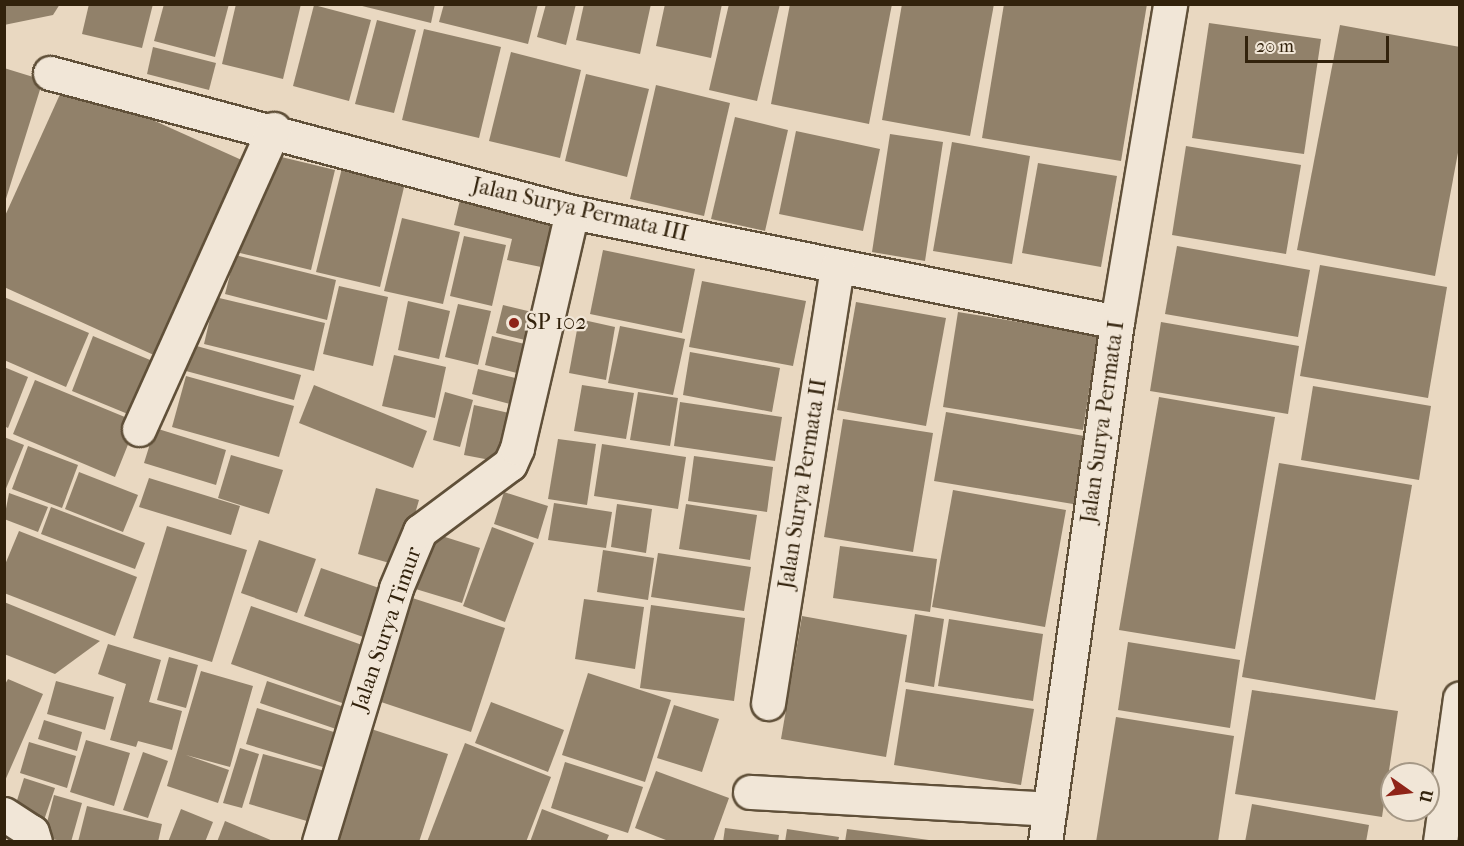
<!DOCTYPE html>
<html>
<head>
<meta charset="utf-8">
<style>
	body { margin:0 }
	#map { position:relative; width:1464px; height:846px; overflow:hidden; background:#e9d8c1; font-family:"IM FELL French Canon",serif }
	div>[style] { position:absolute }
	.building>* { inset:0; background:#91816a }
	.roads { filter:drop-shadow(2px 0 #605039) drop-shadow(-2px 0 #605039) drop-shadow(0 2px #605039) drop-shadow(0 -2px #605039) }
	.minor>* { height:33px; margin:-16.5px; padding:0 16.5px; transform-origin:16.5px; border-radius:16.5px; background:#f1e6d7 }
	.dots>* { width:16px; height:16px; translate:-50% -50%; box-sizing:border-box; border:3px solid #f1e6d7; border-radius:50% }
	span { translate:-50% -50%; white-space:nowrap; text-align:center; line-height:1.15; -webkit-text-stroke:4.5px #f1e6d7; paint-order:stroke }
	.street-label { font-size:22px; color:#32220c }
	.poi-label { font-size:22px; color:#32220c }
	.left { translate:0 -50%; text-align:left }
	.frame { position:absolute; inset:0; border:6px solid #32220c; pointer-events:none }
	.north { position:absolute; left:1380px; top:762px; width:60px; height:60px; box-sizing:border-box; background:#f1e6d7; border:2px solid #a59886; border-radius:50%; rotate:104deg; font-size:16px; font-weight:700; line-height:24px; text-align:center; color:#32220c }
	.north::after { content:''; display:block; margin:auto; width:21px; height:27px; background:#8f2418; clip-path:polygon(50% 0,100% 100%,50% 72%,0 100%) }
	.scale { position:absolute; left:1245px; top:36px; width:144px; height:27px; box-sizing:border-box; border:3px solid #32220c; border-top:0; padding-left:8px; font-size:18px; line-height:21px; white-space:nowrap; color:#32220c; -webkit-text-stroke:4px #f1e6d7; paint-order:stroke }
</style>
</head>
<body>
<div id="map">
	<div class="building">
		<div style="clip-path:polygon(4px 4px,60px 4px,53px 15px,4px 25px)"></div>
		<div style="clip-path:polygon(89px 4px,153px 4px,142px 48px,82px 34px)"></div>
		<div style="clip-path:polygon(164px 4px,229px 4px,215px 57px,154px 41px)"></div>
		<div style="clip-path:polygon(236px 4px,301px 4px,283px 79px,222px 64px)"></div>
		<div style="clip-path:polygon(354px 4px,435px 4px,431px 23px)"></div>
		<div style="clip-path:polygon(444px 4px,538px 4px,528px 44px,439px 22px)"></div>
		<div style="clip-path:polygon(546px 4px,576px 4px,566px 45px,537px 37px)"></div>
		<div style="clip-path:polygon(584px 4px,651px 4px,640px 54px,576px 40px)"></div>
		<div style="clip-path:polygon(665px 4px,722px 4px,711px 58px,656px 46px)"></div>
		<div style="clip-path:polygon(729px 4px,780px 4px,757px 101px,709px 90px)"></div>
		<div style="clip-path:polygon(790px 4px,892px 4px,869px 124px,771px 104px)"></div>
		<div style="clip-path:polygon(902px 4px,994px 4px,970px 136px,882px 120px)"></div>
		<div style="clip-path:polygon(1004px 4px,1147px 4px,1121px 161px,982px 138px)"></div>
		<div style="clip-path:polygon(314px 5px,371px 20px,349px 101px,293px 86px)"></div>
		<div style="clip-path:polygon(377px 20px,416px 30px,394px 113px,355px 104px)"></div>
		<div style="clip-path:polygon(1209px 23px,1321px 39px,1304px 154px,1192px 138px)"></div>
		<div style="clip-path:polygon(1340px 25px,1460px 47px,1460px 142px,1435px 276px,1297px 250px)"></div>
		<div style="clip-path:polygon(424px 29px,501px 47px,479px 138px,402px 120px)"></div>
		<div style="clip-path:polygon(153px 47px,216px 63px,209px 90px,147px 74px)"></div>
		<div style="clip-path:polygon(511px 52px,581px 70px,560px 158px,489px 141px)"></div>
		<div style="clip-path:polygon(4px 68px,43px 80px,5px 202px,4px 202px)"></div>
		<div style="clip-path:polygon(586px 74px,649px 89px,627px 177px,565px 161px)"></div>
		<div style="clip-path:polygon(66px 81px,255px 166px,167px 361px,4px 287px,4px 218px)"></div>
		<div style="clip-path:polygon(656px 85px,730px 103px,704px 216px,630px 199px)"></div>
		<div style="clip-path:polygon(735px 117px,788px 130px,765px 231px,711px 219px)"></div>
		<div style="clip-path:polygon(796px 131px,880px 149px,863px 231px,779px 214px)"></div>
		<div style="clip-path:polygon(890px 134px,943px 142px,925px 261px,872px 252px)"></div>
		<div style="clip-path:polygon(952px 142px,1030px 156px,1012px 264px,933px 251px)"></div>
		<div style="clip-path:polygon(1186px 146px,1301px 165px,1286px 254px,1172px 235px)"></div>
		<div style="clip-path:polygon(265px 153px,335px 170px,311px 270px,240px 253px)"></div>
		<div style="clip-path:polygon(1038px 163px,1117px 176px,1101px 267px,1022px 253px)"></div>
		<div style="clip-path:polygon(342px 168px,405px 183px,380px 287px,316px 272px)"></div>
		<div style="clip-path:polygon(460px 200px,561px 222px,551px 269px,507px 260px,512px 239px,454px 225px)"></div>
		<div style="clip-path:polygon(402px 218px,460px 232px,443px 304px,384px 291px)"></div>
		<div style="clip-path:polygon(464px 236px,506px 245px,492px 306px,450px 296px)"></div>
		<div style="clip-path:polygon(1177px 246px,1310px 270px,1298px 337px,1165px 314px)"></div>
		<div style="clip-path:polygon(603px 250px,695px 269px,682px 333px,590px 314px)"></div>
		<div style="clip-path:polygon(235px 255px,336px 280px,327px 320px,225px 294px)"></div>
		<div style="clip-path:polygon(1320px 265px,1447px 287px,1428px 398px,1300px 376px)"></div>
		<div style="clip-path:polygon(702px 281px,806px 301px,793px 366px,689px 347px)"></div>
		<div style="clip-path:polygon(339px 286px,388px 297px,373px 366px,323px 354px)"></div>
		<div style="clip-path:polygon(4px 297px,89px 333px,66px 387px,4px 360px)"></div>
		<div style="clip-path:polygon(215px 297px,325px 323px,314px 371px,204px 344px)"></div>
		<div style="clip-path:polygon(408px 301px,450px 311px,439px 359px,398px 350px)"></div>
		<div style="clip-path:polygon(856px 302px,946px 318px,926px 426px,837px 410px)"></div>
		<div style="clip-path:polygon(458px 304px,491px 311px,478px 365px,445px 357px)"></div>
		<div style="clip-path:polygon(503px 305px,532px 312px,525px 340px,496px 333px)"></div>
		<div style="clip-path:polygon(958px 312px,1098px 335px,1083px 430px,943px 407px)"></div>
		<div style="clip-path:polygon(579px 319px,615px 327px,606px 380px,569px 373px)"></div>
		<div style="clip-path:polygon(1161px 322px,1299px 346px,1288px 414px,1150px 391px)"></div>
		<div style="clip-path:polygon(620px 326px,685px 339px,673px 395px,608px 383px)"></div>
		<div style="clip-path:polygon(93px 336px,162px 365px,140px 419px,72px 391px)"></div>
		<div style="clip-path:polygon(492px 336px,529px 345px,521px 374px,485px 365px)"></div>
		<div style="clip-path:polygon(193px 345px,301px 375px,294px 400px,186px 371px)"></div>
		<div style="clip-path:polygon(690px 352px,780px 368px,772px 412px,683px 395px)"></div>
		<div style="clip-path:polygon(394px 355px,446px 367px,435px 418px,382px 406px)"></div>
		<div style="clip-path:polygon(4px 367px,28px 377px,8px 428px,4px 426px)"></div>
		<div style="clip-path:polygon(478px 369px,528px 381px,521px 407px,472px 394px)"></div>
		<div style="clip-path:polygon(186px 376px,294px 406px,279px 457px,172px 427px)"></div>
		<div style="clip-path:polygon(35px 380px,137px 422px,115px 477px,13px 434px)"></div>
		<div style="clip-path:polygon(314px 385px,427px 431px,413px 468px,299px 423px)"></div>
		<div style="clip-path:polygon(582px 385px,634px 393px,626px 439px,574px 431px)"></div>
		<div style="clip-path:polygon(1313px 386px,1431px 406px,1419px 480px,1301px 460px)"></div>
		<div style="clip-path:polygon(445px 392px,473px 400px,460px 447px,433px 440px)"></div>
		<div style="clip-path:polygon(638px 392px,678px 398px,670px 446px,630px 440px)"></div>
		<div style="clip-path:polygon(1159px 397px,1275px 417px,1235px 649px,1119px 630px)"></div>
		<div style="clip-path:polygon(680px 402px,782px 417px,775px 461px,674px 446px)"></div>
		<div style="clip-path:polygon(474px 405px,517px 415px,506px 463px,464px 455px)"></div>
		<div style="clip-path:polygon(946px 412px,1090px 437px,1079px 505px,934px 481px)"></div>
		<div style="clip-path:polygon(843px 419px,933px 433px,913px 552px,824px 537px)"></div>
		<div style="clip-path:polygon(155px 428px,226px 450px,216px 485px,144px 463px)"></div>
		<div style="clip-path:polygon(4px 437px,24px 445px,5px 491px,4px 491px)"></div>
		<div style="clip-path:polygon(558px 439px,596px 444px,587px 505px,548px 499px)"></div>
		<div style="clip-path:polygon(602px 444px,686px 457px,678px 509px,594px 496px)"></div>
		<div style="clip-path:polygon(28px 446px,78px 465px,62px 508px,12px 489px)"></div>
		<div style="clip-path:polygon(231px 455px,283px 470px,269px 514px,218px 498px)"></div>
		<div style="clip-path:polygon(694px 456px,773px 467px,767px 512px,688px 501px)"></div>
		<div style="clip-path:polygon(1279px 463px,1412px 485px,1375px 700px,1242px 677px)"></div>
		<div style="clip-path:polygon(79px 472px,138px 495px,123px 532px,65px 509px)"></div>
		<div style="clip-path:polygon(149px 478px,240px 506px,231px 535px,139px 507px)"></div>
		<div style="clip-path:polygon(376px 488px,419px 500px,400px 566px,358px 554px)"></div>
		<div style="clip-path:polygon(953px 490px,1066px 510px,1045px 627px,932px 607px)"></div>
		<div style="clip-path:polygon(504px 492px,548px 506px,538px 539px,494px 524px)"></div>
		<div style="clip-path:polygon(9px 493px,48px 507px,38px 532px,4px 519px)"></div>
		<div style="clip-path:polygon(554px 503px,612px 512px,606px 548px,548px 540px)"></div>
		<div style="clip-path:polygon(617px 504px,652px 509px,646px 553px,611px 547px)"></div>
		<div style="clip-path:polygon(686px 504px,757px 515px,750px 560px,679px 549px)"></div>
		<div style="clip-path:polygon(51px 507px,145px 543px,135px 569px,41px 534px)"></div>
		<div style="clip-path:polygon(167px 526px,247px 550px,212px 662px,133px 638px)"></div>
		<div style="clip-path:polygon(492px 527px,534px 543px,505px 622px,463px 606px)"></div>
		<div style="clip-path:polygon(19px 531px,137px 577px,115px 636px,4px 593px,4px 567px)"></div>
		<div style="clip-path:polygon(426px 531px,480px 548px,462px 603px,409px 587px)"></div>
		<div style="clip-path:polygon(259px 540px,316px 559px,297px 613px,241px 593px)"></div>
		<div style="clip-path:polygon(840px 546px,937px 559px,930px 612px,833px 598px)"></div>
		<div style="clip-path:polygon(603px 550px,654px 558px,648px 600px,597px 592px)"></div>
		<div style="clip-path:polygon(658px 553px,751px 567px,744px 611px,651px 597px)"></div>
		<div style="clip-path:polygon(321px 568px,382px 589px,366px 638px,304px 616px)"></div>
		<div style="clip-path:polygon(400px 594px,505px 628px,471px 732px,366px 697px)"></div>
		<div style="clip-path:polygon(584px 599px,644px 607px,635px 669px,575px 659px)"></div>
		<div style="clip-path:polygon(4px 602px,100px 641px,55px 674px,4px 654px)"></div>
		<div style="clip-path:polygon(651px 605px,745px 618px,734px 701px,640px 688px)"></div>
		<div style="clip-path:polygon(251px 606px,365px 646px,345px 704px,231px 664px)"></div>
		<div style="clip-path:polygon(915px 614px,944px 619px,934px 687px,905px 682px)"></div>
		<div style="clip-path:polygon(802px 616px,907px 635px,886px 757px,781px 739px)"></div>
		<div style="clip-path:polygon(949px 619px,1043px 634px,1033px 701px,938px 686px)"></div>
		<div style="clip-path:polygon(1128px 642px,1240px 660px,1230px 728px,1118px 710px)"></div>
		<div style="clip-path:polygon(108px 644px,161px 660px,149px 702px,182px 711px,172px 750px,138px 741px,136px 747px,110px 740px,126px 684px,98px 674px)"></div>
		<div style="clip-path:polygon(169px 657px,198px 665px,186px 708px,157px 700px)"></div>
		<div style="clip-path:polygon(201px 671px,253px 686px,230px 767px,186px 755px,229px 770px,218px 803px,167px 786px)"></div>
		<div style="clip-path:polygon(588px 673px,671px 700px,645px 782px,562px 755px)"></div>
		<div style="clip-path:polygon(8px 679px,43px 694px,4px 783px,4px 686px)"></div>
		<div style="clip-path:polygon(56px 681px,114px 697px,105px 730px,47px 714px)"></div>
		<div style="clip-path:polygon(267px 681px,344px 707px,336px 729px,260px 703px)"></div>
		<div style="clip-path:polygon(906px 689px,1034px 709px,1021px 785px,894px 765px)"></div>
		<div style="clip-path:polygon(1252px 690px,1398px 711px,1382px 817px,1235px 794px)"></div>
		<div style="clip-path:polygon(491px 702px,564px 730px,548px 772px,475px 743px)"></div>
		<div style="clip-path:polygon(674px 705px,719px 719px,702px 772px,657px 758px)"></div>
		<div style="clip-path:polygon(257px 708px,337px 733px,326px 768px,246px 744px)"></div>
		<div style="clip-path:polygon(1116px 717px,1234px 736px,1218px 842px,1096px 842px)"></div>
		<div style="clip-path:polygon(44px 720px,82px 732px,77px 751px,38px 739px)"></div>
		<div style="clip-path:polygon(365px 727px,448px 754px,419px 842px,326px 842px)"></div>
		<div style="clip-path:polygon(86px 740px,130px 753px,114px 806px,70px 792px)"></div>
		<div style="clip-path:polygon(29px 742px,76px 756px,67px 788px,20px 773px)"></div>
		<div style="clip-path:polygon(465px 743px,551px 777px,526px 842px,427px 842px)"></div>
		<div style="clip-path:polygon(240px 748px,259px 754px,242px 808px,223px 803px)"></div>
		<div style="clip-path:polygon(143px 752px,168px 761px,148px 818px,123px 810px)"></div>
		<div style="clip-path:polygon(263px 754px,332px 773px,317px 824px,249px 804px)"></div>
		<div style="clip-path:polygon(565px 762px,643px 787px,628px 833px,551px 808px)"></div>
		<div style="clip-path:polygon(656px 771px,729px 798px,713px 842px,671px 842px,635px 828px)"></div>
		<div style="clip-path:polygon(24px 778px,55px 788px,44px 820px,14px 810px)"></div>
		<div style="clip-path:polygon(54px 795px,82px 803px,71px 842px,43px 838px)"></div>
		<div style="clip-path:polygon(1252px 804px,1369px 825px,1366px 842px,1245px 842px)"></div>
		<div style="clip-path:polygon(87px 806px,162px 824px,158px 842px,78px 842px)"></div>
		<div style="clip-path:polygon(181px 809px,213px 822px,205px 842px,168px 842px)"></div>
		<div style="clip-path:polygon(542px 809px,609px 835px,606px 842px,530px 842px)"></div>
		<div style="clip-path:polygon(225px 821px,273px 841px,273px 842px,217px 842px)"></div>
		<div style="clip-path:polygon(725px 828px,779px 835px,778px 842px,723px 842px)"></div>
		<div style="clip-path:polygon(787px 829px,839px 837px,838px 842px,785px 842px)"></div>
		<div style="clip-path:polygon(847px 829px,929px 840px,929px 842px,845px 842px)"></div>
	</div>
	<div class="roads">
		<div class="minor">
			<div style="left:50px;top:73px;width:540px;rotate:14.91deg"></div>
			<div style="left:572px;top:212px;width:556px;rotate:11.41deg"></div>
			<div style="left:139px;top:429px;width:329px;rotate:-65.8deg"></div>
			<div style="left:768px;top:703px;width:442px;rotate:-81deg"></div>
			<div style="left:750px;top:792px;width:300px;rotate:3.2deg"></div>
			<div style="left:4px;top:814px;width:33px;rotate:33deg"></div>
			<div style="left:32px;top:832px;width:10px;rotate:73deg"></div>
			<div style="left:319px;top:842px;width:265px;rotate:-73.1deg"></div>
			<div style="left:396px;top:588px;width:62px;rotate:-67.2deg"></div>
			<div style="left:420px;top:531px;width:112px;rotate:-36.7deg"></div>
			<div style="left:510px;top:464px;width:17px;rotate:-66deg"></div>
			<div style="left:517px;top:448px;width:242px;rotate:-76.9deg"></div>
			<div style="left:1045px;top:842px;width:525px;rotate:-82.12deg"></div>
			<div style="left:1117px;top:322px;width:322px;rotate:-80.5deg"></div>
			<div style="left:1440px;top:842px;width:145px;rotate:-82.1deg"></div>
		</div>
	</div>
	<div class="dots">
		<div style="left:514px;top:323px;background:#8f2418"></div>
	</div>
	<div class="street-label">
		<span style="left:580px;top:210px;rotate:13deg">Jalan Surya Permata III</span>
		<span style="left:1103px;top:422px;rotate:-82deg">Jalan Surya Permata I</span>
		<span style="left:803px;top:484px;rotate:-81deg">Jalan Surya Permata II</span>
		<span style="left:387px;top:629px;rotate:-71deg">Jalan Surya Timur</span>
	</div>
	<div class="poi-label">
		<span class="left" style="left:526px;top:323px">SP 102</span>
	</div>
	<div class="frame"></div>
	<div class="north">U</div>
	<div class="scale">20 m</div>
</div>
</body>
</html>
